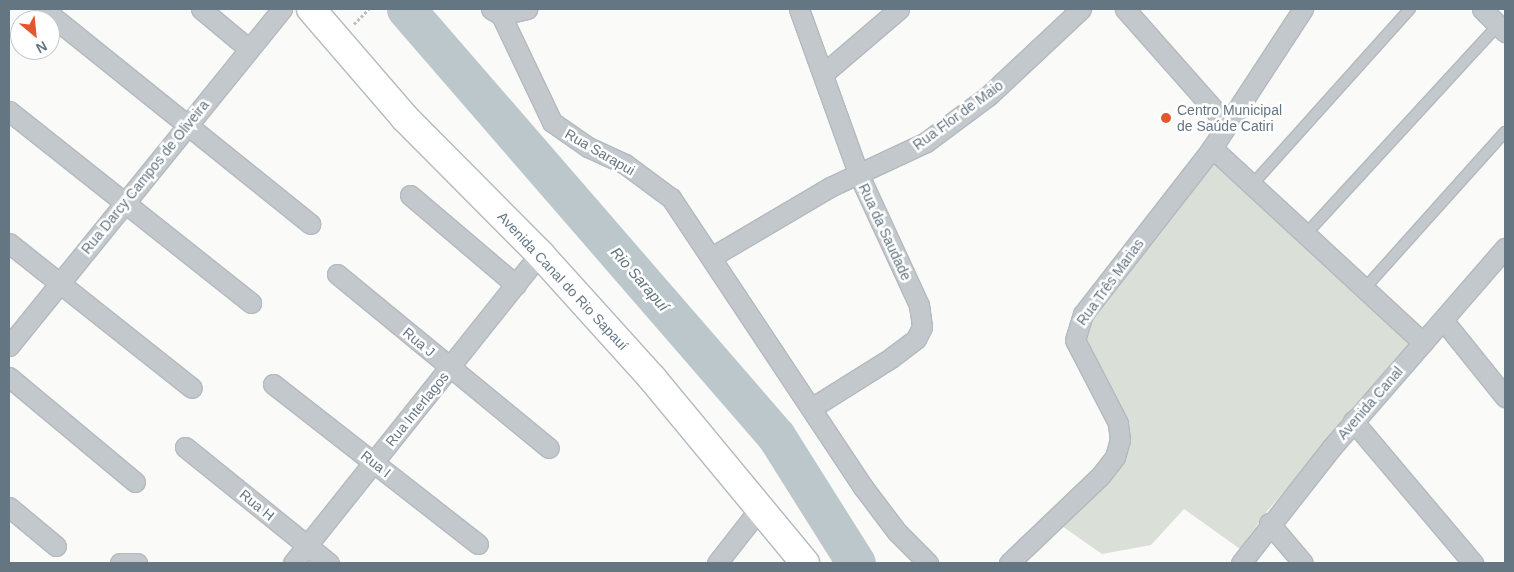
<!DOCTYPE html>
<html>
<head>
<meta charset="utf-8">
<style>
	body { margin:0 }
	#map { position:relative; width:1514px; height:572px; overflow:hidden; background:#fafaf8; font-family:Arial,sans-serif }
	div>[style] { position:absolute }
	.green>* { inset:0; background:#dadfd7 }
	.river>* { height:39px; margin:-19.5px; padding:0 19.5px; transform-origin:19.5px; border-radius:19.5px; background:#bbc7cb }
	.path>* { height:3px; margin-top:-1.5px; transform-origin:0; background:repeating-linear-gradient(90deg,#bbbfc2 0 2.5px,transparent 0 5px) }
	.roads { filter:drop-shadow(1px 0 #b3babf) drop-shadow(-1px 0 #b3babf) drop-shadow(0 1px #b3babf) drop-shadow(0 -1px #b3babf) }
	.lane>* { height:10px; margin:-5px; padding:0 5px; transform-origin:5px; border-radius:5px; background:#c3c8cc }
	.street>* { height:19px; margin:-9.5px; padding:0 9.5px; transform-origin:9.5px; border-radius:9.5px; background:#c3c8cc }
	.secondary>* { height:28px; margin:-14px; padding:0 14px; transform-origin:14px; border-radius:14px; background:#fff }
	.dots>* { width:14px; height:14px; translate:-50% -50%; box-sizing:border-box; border:2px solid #fff; border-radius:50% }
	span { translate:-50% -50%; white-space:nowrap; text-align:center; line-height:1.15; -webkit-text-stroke:5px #fff; paint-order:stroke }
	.poi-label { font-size:14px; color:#657683 }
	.left { translate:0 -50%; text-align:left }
	.street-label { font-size:14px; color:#657683 }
	.water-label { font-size:15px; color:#60757c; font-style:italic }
	.frame { position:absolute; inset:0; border:10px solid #657683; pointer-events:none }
	.north { position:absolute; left:10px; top:10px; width:50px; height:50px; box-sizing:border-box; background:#fff; border:1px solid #c1c8cd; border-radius:50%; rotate:152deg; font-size:14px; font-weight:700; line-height:20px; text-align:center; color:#657683 }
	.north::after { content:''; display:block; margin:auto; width:18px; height:22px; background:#e4572e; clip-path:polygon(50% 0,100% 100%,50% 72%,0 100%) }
</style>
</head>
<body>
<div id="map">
	<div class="green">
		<div style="clip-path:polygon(1211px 156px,1415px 343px,1268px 510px,1240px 549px,1184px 509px,1151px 545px,1102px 554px,1059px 524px,1123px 448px,1083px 349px,1085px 315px)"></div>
	</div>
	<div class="river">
		<div style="left:406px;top:9px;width:565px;rotate:49.09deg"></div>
		<div style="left:776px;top:436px;width:150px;rotate:57.8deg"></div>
	</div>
	<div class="path">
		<div style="left:354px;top:24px;width:21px;rotate:-45deg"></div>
	</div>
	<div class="roads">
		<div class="lane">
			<div style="left:1251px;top:186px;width:238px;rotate:-48.1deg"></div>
			<div style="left:1306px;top:234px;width:282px;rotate:-47.4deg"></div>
			<div style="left:1365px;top:288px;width:210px;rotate:-48.1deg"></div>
		</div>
		<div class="street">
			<div style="left:43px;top:9px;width:343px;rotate:38.8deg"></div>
			<div style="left:201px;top:9px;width:62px;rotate:39.8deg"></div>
			<div style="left:491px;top:9px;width:12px;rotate:31deg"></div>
			<div style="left:501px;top:15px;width:119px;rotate:64.5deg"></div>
			<div style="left:552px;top:122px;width:44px;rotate:34.8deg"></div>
			<div style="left:588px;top:147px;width:41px;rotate:24.7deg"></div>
			<div style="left:625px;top:164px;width:57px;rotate:36.5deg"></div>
			<div style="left:671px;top:198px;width:347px;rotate:56.4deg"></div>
			<div style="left:863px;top:487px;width:56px;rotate:52.9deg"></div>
			<div style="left:897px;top:532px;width:44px;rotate:45deg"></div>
			<div style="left:799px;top:9px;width:174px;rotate:70.2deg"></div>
			<div style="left:858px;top:173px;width:145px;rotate:65.2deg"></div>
			<div style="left:919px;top:305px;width:22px;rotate:82deg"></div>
			<div style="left:922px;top:327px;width:13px;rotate:117deg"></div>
			<div style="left:916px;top:339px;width:31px;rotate:143deg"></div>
			<div style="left:891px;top:358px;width:92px;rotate:147.9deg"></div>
			<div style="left:1125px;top:9px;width:152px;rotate:48.5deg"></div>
			<div style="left:1482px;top:9px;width:33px;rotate:45deg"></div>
			<div style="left:501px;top:15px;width:27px;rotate:-13deg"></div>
			<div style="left:823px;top:74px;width:100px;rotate:-40.5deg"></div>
			<div style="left:9px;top:111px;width:309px;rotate:38.4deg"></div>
			<div style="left:1212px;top:148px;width:287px;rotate:42.7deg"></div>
			<div style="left:410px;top:195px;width:139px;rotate:40.3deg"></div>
			<div style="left:9px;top:243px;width:233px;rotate:38.4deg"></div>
			<div style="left:713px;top:256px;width:136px;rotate:-30.5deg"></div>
			<div style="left:830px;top:187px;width:106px;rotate:-25.1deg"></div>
			<div style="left:926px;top:142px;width:77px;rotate:-36.6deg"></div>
			<div style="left:988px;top:96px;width:127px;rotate:-43.1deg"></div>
			<div style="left:337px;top:274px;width:274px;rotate:39.4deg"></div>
			<div style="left:1443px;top:320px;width:99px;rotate:51.2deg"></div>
			<div style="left:9px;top:346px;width:434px;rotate:-51deg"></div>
			<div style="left:9px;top:377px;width:164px;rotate:39.8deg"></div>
			<div style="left:273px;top:384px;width:260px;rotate:38deg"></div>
			<div style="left:1353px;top:421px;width:186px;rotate:49.8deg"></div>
			<div style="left:185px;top:447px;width:185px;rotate:38.9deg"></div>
			<div style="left:9px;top:507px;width:61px;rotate:39.7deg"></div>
			<div style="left:1269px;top:523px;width:52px;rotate:49.6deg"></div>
			<div style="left:120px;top:563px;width:17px"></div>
			<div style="left:293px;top:563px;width:396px;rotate:-51.4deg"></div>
			<div style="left:717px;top:563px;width:71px;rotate:-51.8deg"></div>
			<div style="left:1009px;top:563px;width:127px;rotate:-43.7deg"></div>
			<div style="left:1101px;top:475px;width:23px;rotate:-52deg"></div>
			<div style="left:1115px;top:457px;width:18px;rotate:-74deg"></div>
			<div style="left:1120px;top:440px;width:17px;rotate:-97deg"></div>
			<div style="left:1118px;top:423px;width:93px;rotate:-117.4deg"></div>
			<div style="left:1075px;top:340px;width:27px;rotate:-73deg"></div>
			<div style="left:1083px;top:314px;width:210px;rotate:-52.1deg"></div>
			<div style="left:1212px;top:148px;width:166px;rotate:-56.8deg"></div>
			<div style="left:1241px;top:563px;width:147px;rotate:-51.9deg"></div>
			<div style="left:1332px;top:447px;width:264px;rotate:-49deg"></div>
		</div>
		<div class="secondary">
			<div style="left:311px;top:9px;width:144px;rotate:49.2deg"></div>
			<div style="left:405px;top:118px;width:192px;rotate:45.2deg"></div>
			<div style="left:540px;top:254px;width:167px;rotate:47.9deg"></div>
			<div style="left:652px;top:378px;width:240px;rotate:50.4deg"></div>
		</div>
	</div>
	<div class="dots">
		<div style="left:1166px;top:118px;background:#e4572e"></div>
	</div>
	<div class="poi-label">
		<span class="left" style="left:1177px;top:118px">Centro Municipal<br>de Saúde Catiri</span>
	</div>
	<div class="street-label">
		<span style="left:958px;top:115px;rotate:-36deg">Rua Flor de Maio</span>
		<span style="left:600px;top:152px;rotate:30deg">Rua Sarapui</span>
		<span style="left:145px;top:177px;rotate:-51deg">Rua Darcy Campos de Oliveira</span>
		<span style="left:885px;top:232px;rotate:65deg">Rua da Saudade</span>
		<span style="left:563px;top:281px;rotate:47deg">Avenida Canal do Rio Sapauí</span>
		<span style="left:1110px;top:282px;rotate:-54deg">Rua Três Marias</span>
		<span style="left:419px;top:342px;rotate:40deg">Rua J</span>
		<span style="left:1370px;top:403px;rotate:-49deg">Avenida Canal</span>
		<span style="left:417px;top:409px;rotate:-51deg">Rua Interlagos</span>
		<span style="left:376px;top:464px;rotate:38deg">Rua I</span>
		<span style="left:257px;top:505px;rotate:39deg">Rua H</span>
	</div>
	<div class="water-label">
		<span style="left:640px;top:279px;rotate:49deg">Rio Sarapuí</span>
	</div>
	<div class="frame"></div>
	<div class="north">N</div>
</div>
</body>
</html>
